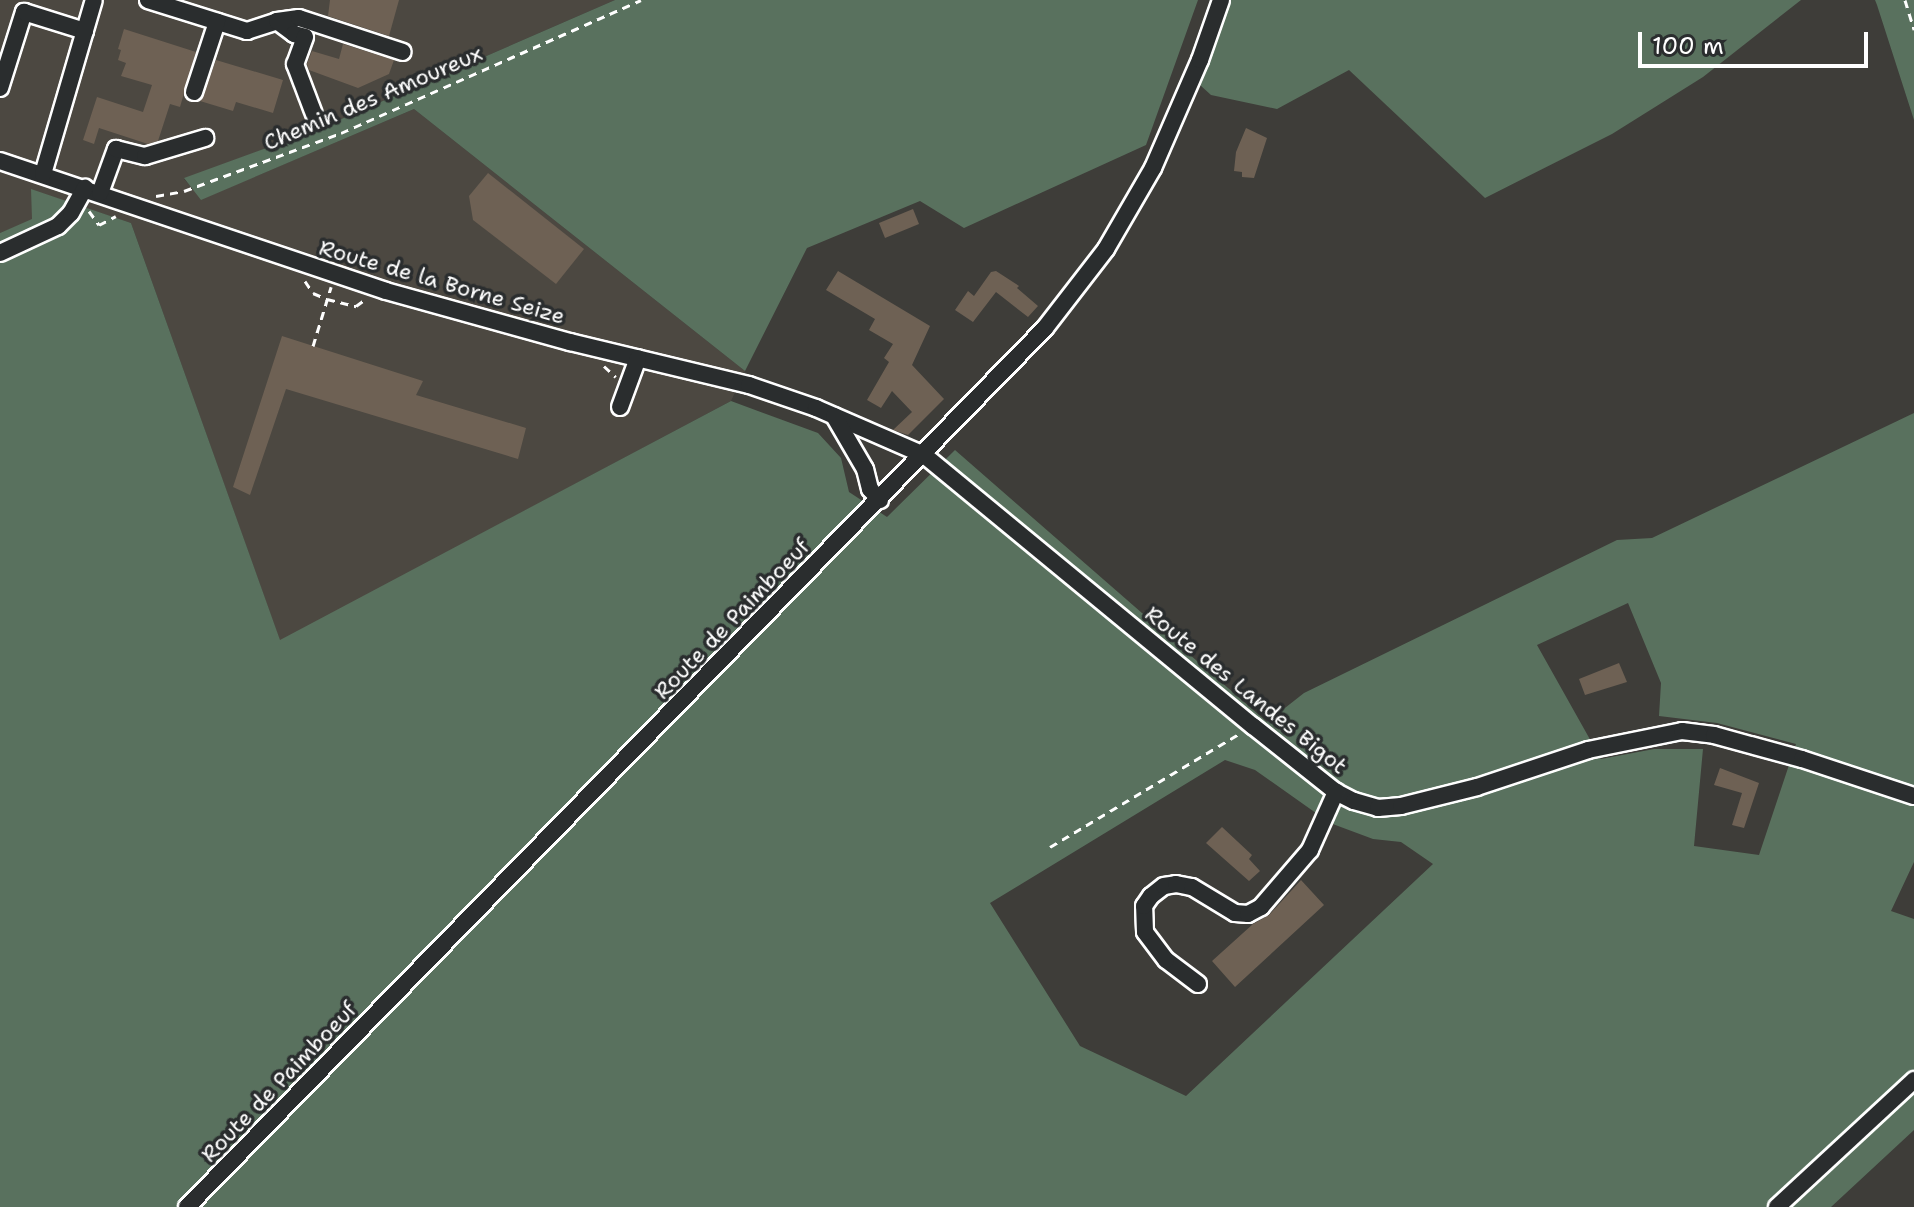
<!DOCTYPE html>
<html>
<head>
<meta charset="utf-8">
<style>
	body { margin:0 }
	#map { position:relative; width:1914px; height:1207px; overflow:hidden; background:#3e3d39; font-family:"Shantell Sans",sans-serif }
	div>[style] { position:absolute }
	.built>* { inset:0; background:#4c4841 }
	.green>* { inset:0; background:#59715e }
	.building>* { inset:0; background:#6e6154 }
	.path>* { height:3px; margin-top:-1.5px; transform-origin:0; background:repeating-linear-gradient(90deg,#fff 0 8px,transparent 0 14px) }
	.roads { filter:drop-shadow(2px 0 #fff) drop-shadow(-2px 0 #fff) drop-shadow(0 2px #fff) drop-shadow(0 -2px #fff) }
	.minor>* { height:16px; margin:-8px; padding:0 8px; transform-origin:8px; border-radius:8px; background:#2a2d2e }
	span { translate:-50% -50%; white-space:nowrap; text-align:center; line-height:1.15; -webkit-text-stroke:7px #2a2d2e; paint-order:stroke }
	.street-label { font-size:22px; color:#fff }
	.scale { position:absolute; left:1638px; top:32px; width:230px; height:36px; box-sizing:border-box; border:4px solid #fff; border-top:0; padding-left:10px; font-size:24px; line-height:28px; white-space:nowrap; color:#fff; -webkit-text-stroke:6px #2a2d2e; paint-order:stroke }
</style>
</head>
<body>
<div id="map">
	<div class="built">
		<div style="clip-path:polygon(0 0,615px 0,316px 130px,184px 179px,202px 199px,414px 109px,745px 371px,731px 401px,280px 641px,131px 223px,32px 190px,32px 220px,0 233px)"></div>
	</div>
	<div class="green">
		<div style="clip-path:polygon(615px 0,1198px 0,1146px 145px,964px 228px,920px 201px,807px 248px,745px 371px,414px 109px,201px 200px,184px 178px,316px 130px)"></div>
		<div style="clip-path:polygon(1227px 0,1801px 0,1703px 77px,1612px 134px,1485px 198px,1349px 70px,1277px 109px,1211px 95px,1200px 85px)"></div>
		<div style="clip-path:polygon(1875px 0,1914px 0,1914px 120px,1877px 5px)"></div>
		<div style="clip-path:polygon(evenodd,31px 189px,131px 223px,280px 640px,731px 401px,818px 433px,841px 458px,849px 492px,887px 517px,955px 450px,1267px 722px,1304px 693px,1617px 540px,1652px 538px,1914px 413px,1914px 862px,1891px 911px,1914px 919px,1914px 1130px,1831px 1207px,0 1207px,0 233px,32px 219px,31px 189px,1628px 603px,1661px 683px,1659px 716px,1717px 723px,1796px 744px,1759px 855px,1694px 846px,1703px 749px,1654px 749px,1601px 759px,1537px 645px,1628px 603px,31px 189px,1225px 760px,1255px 770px,1330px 823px,1373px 839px,1401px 842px,1433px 864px,1186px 1096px,1080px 1046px,990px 903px,1225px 760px)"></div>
	</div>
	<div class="building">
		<div style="clip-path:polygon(330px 0,399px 0,389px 36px,328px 16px)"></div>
		<div style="clip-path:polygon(124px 29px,196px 52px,180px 107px,170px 104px,158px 141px,148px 144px,99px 128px,94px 144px,83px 140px,97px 97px,143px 112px,152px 85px,121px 76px,126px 63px,118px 60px,121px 50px,118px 49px)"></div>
		<div style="clip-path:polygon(343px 44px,394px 60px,389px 74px,358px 88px,309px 70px,307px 64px,312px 51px,339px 59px)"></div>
		<div style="clip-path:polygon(216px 60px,283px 80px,273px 113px,236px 102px,233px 111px,200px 101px)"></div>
		<div style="clip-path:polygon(1246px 128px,1267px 138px,1254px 178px,1242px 177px,1242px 172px,1234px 171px,1236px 152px)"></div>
		<div style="clip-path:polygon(488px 173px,584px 249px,556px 284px,473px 220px,469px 196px)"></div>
		<div style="clip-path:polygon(913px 209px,919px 224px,885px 238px,879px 223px)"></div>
		<div style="clip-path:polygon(838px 271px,930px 326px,912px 365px,944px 399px,908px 435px,893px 430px,912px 412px,892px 391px,881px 408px,867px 400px,889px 362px,884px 358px,893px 344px,869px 330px,875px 319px,826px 290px)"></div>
		<div style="clip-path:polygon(996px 271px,1019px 286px,1017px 288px,1038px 306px,1028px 317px,996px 292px,973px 322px,955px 310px,968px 291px,974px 296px,991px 272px)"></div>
		<div style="clip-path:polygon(282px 336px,423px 381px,416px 395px,526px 428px,518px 459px,286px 389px,250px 495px,233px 487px)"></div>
		<div style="clip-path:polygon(1619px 663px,1627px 682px,1585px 695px,1579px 679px)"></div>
		<div style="clip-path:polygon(1720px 768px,1759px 783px,1744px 828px,1732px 825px,1742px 793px,1714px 785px)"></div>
		<div style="clip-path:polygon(1222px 827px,1252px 855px,1249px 859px,1260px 871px,1249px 881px,1206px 843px)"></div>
		<div style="clip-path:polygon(1301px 880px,1324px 905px,1235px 987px,1212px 961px,1253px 924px,1269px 915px)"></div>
	</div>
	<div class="path">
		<div style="left:1905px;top:0;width:31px;rotate:73deg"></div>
		<div style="left:156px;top:196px;width:28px;rotate:-10deg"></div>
		<div style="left:184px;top:191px;width:167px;rotate:-20.3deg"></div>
		<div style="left:341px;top:133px;width:328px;rotate:-23.9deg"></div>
		<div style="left:89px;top:211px;width:17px;rotate:54deg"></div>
		<div style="left:99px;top:225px;width:19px;rotate:-28deg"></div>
		<div style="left:305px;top:281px;width:14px;rotate:56deg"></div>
		<div style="left:313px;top:293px;width:15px;rotate:23deg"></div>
		<div style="left:327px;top:299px;width:30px;rotate:14deg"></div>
		<div style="left:356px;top:306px;width:9px;rotate:-36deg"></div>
		<div style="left:313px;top:346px;width:62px;rotate:-73deg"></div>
		<div style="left:604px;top:366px;width:16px;rotate:43deg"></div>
		<div style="left:1050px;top:847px;width:220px;rotate:-30.9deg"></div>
	</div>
	<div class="roads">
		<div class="minor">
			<div style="left:148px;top:0;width:104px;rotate:17.4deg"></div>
			<div style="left:247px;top:31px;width:32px;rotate:-18deg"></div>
			<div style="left:277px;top:21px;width:22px;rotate:-8deg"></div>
			<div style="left:299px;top:18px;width:109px;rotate:18.1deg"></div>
			<div style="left:277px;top:21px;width:21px;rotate:37deg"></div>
			<div style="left:294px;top:34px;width:11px;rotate:15deg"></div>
			<div style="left:305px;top:37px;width:29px;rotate:110deg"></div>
			<div style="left:295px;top:64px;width:53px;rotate:69.2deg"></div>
			<div style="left:0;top:88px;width:80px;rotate:-72.5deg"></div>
			<div style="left:24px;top:12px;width:64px;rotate:17.3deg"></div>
			<div style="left:194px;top:92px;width:74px;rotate:-71.8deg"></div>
			<div style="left:0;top:161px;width:407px;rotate:18.6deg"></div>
			<div style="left:386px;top:291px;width:191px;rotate:15.5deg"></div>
			<div style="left:570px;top:342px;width:184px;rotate:13.5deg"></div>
			<div style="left:749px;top:385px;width:71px;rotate:18.9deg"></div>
			<div style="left:816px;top:408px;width:118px;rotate:23.5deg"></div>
			<div style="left:924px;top:455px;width:426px;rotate:39.5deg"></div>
			<div style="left:1253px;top:726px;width:106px;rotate:38.5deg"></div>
			<div style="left:1336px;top:792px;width:20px;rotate:27deg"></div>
			<div style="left:1354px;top:801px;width:25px;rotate:16deg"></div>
			<div style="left:1378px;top:808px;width:23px;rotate:-5deg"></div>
			<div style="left:1401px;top:806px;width:78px;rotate:-14deg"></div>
			<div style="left:1477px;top:787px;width:117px;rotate:-18.4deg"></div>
			<div style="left:1588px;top:750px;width:96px;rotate:-11.4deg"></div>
			<div style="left:1682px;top:731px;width:32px;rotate:7deg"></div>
			<div style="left:1714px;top:735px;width:91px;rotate:15.3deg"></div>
			<div style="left:1802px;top:759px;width:118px;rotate:18.3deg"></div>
			<div style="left:43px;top:174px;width:181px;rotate:-73.7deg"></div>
			<div style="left:100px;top:193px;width:47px;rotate:-70deg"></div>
			<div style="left:116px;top:149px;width:30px;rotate:14deg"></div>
			<div style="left:145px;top:156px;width:63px;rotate:-16.7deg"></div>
			<div style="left:0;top:253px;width:64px;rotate:-25deg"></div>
			<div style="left:58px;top:226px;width:18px;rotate:-45deg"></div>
			<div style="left:71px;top:213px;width:29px;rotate:-61deg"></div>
			<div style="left:620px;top:407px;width:52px;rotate:-69.8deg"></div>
			<div style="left:834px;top:416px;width:61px;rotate:59.7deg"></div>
			<div style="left:865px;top:469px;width:21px;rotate:76deg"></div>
			<div style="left:870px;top:489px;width:15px;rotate:48deg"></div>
			<div style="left:1198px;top:984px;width:40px;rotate:-143deg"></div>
			<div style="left:1166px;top:960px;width:35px;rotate:-127deg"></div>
			<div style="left:1145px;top:932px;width:26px;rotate:-92deg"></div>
			<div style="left:1144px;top:906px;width:12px;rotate:-55deg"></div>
			<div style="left:1151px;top:896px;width:16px;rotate:-38deg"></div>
			<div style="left:1164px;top:886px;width:12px;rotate:-9deg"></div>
			<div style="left:1176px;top:884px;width:16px;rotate:11deg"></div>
			<div style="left:1192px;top:887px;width:50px;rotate:31.2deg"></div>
			<div style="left:1235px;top:913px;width:13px;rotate:4deg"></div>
			<div style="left:1248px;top:914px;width:15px;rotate:-28deg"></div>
			<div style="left:1261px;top:907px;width:75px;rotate:-49.3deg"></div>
			<div style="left:1310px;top:850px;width:64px;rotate:-65.9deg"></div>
			<div style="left:187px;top:1207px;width:1228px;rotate:-45.69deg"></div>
			<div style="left:1045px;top:328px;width:100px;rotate:-52.3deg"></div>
			<div style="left:1106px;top:249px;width:94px;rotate:-59.9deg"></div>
			<div style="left:1153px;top:168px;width:118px;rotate:-66.5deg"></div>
			<div style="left:1200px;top:60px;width:64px;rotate:-70.7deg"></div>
			<div style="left:1777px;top:1207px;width:187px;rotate:-42.8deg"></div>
		</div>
	</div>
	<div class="street-label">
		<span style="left:373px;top:98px;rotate:-23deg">Chemin des Amoureux</span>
		<span style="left:442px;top:282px;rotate:16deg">Route de la Borne Seize</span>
		<span style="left:732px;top:619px;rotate:-46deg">Route de Paimboeuf</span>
		<span style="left:1246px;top:690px;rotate:39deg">Route des Landes Bigot</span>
		<span style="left:279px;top:1082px;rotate:-46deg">Route de Paimboeuf</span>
	</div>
	<div class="scale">100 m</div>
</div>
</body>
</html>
